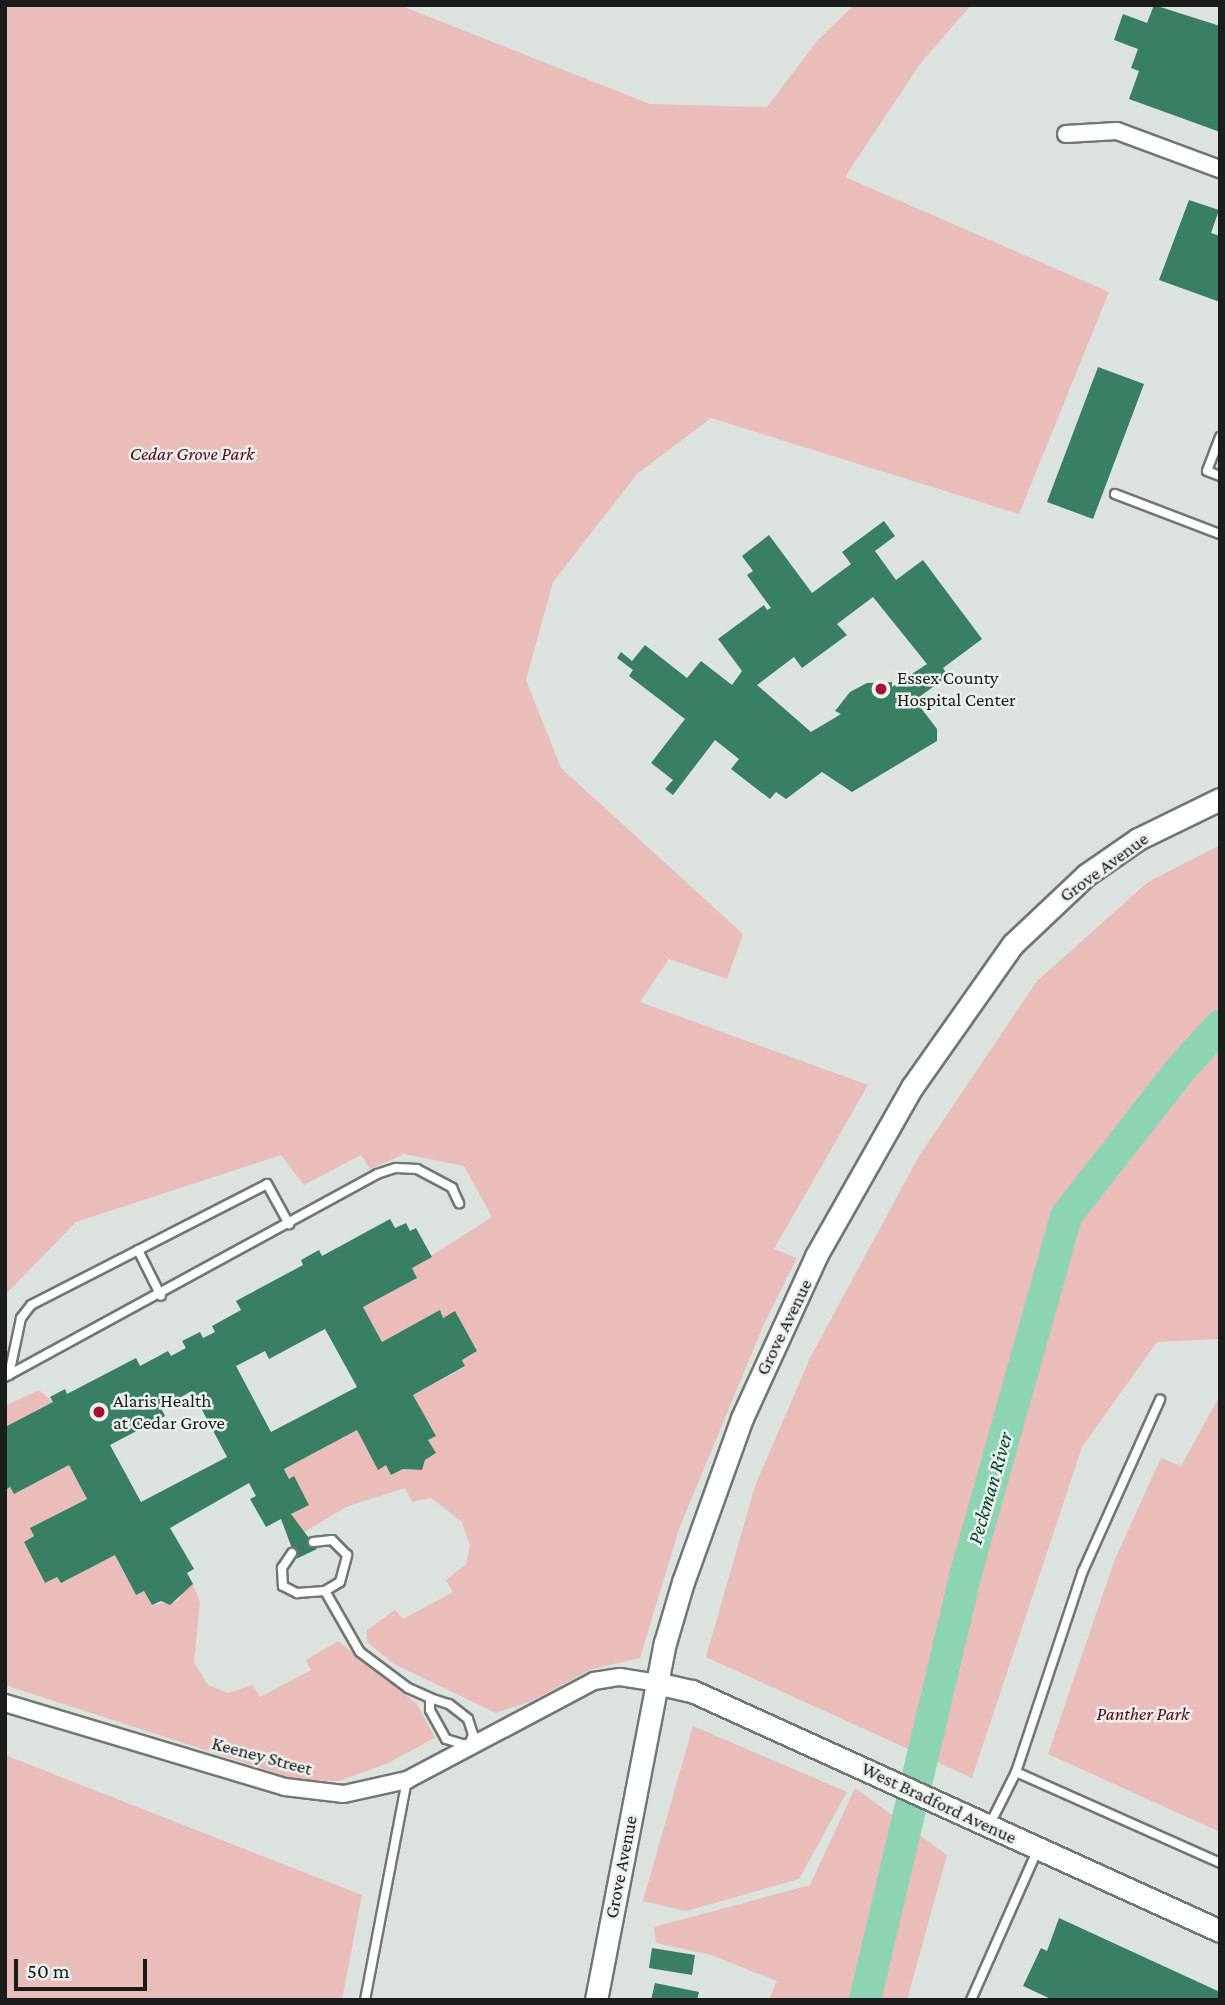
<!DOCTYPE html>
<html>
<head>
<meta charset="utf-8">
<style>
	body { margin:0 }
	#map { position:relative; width:1225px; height:2005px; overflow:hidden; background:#dce3df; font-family:"Crimson Pro",serif }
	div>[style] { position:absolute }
	.green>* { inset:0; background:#eabcba }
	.river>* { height:32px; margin:-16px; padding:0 16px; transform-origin:16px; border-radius:16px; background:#8dd4b4 }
	.building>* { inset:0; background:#397f63 }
	.roads { filter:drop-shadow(2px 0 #717774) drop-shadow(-2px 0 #717774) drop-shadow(0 2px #717774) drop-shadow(0 -2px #717774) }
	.service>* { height:8px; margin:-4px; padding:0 4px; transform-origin:4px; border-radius:4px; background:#fff }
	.minor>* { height:16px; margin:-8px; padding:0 8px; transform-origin:8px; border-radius:8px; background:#fff }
	.tertiary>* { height:21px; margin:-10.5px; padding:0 10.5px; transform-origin:10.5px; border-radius:10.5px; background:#fff }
	.dots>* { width:19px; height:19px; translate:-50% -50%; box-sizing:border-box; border:4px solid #e9f0ed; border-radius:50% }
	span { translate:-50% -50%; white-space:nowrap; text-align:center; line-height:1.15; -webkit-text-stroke:5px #e9f0ed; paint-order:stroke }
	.park-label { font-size:19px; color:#5a0514; font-style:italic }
	.poi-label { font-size:19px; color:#1b1d1c }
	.left { translate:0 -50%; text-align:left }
	.street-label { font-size:19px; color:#1b1d1c }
	.water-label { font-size:21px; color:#003d29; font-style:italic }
	.frame { position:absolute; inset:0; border:7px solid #1b1d1c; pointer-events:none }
	.scale { position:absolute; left:14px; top:1959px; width:133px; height:32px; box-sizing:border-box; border:4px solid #1b1d1c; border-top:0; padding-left:9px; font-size:21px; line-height:24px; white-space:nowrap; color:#1b1d1c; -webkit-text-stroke:5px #e9f0ed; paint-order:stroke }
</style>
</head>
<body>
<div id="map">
	<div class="green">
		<div style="clip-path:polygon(5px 5px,399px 5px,650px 104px,767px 107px,818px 40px,854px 5px,971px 5px,920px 64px,845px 177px,1109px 292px,1019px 514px,711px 418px,637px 474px,553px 582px,526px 680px,561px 768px,743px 934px,727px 979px,669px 959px,640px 1002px,868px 1085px,774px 1249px,797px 1258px,764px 1324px,679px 1529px,640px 1658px,592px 1669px,529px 1702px,496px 1713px,394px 1664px,367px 1642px,367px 1630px,395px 1610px,403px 1619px,453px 1592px,446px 1580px,466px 1564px,470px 1546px,462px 1522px,431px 1498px,412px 1502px,405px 1488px,346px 1507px,301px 1534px,291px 1514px,308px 1505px,294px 1477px,289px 1479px,284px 1469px,357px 1430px,378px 1469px,386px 1465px,391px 1475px,403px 1469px,422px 1470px,425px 1460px,436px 1453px,428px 1440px,435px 1435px,413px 1395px,465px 1367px,462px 1360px,477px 1351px,455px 1312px,443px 1318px,440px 1311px,382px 1342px,363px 1307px,417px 1278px,412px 1268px,492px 1217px,464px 1166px,404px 1154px,370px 1169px,361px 1155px,304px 1185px,281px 1155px,76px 1222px,5px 1295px)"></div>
		<div style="clip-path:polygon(1220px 845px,1220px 1339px,1157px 1342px,1082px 1447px,972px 1778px,706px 1657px,755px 1486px,810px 1358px,919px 1156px,1037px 981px,1148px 882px)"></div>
		<div style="clip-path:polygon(39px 1390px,53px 1402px,5px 1427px,5px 1406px)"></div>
		<div style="clip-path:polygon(1220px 1395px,1220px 1832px,1048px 1754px,1115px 1559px,1161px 1458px,1181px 1466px)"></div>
		<div style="clip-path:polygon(69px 1465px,87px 1499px,30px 1528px,34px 1536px,24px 1542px,45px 1583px,57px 1577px,61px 1583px,115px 1555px,136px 1595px,144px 1591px,152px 1605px,178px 1601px,183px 1590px,193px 1584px,200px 1602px,194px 1662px,208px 1685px,228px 1693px,253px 1685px,260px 1697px,311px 1670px,306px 1660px,338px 1641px,417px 1704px,435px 1738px,386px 1764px,339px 1781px,298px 1780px,5px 1685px,5px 1490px,10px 1487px,14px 1493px)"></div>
		<div style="clip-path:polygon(693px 1726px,847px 1792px,799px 1879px,686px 1911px,643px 1901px)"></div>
		<div style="clip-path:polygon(5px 1755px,362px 1895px,342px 2000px,5px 2000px)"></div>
		<div style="clip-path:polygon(855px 1788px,947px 1855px,907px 2000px,769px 2000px,777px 1981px,711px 1955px,656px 1943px,654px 1927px,810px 1885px)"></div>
	</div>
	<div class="river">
		<div style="left:865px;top:2000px;width:443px;rotate:-76.7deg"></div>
		<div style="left:967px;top:1569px;width:367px;rotate:-74.3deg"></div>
		<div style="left:1066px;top:1216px;width:187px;rotate:-52deg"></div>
		<div style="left:1181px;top:1069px;width:58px;rotate:-47.8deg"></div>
	</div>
	<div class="building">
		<div style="clip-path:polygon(1154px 5px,1220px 26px,1220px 132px,1129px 99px,1139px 71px,1131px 68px,1138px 49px,1114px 40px,1123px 14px,1147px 23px)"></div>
		<div style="clip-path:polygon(1189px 200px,1219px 210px,1211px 233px,1220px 236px,1220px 302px,1159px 280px)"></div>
		<div style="clip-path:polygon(1098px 367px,1144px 384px,1093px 519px,1047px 502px)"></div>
		<div style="clip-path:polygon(evenodd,884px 521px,895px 536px,875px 551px,896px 580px,923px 560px,982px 639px,943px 668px,948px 676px,915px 700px,937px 729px,937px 741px,852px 792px,822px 772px,786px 799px,776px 792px,770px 799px,731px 769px,739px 759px,715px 740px,673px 795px,665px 789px,673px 780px,651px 763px,685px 719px,629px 676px,633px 670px,617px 658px,621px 652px,632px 661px,645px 645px,687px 678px,701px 661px,732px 685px,742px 671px,718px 639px,764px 605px,767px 610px,771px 608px,747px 575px,753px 571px,742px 556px,769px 535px,812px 593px,851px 564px,842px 552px,884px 521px,873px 597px,927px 664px,892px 687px,892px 682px,867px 683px,850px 692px,835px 711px,841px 714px,811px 732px,757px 685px,794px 657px,802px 668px,847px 635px,837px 624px,873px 597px)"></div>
		<div style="clip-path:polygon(evenodd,390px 1219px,395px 1228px,406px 1223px,410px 1231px,416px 1228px,432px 1257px,412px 1268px,417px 1278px,363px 1307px,382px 1342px,440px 1310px,443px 1318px,455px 1311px,477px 1351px,462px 1360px,465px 1366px,413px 1395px,436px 1436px,428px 1440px,436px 1453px,425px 1460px,422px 1470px,403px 1469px,391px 1475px,386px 1465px,378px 1470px,357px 1430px,284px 1469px,289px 1479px,294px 1476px,309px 1505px,291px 1514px,317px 1549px,296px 1559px,281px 1519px,266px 1527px,250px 1499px,256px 1496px,249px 1483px,170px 1528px,194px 1569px,187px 1573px,193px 1584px,170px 1605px,161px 1601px,152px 1605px,144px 1591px,136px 1595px,115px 1555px,61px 1583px,57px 1577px,45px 1583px,24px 1542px,34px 1536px,30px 1528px,87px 1499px,69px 1465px,14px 1494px,10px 1487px,5px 1490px,5px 1427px,53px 1402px,50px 1397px,65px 1389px,67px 1394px,136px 1358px,140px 1366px,168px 1351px,171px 1356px,186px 1348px,182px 1341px,200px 1332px,203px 1338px,215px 1332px,212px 1326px,241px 1310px,236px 1301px,303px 1265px,301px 1260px,319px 1250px,322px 1256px,390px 1219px,325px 1329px,357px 1387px,271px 1432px,236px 1366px,265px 1351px,269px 1359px,325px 1329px,390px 1219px,192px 1391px,227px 1457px,141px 1502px,110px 1445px,165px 1416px,161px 1408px,192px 1391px)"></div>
		<div style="clip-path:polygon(1059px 1918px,1220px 1992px,1220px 2000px,1053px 2000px,1023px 1986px,1041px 1948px,1047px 1951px)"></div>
		<div style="clip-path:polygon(652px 1948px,695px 1955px,692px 1975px,649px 1968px)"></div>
		<div style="clip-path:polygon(655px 1983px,699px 1992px,697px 2000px,651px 2000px)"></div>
	</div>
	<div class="roads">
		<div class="service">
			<div style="left:1220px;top:437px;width:36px;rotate:111deg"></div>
			<div style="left:1207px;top:471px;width:14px;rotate:21deg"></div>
			<div style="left:1115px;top:494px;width:112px;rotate:20.9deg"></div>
			<div style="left:138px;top:1250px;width:51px;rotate:63.4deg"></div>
			<div style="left:9px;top:1375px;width:58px;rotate:-78.1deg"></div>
			<div style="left:21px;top:1318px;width:16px;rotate:-52deg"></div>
			<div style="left:31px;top:1305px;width:265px;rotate:-27.1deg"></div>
			<div style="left:267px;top:1184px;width:46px;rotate:61.2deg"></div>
			<div style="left:5px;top:1377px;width:424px;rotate:-28.6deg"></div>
			<div style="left:377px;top:1174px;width:20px;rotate:-18deg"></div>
			<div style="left:396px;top:1168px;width:21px;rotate:3deg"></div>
			<div style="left:417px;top:1169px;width:40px;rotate:28deg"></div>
			<div style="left:452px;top:1188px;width:17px;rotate:65deg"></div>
			<div style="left:292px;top:1553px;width:18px;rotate:124deg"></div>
			<div style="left:282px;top:1568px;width:18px;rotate:87deg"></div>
			<div style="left:283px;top:1586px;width:16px;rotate:27deg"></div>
			<div style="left:297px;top:1593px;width:28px;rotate:-4deg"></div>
			<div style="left:325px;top:1591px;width:17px;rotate:-31deg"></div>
			<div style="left:340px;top:1582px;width:28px;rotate:-75deg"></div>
			<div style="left:347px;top:1555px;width:21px;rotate:-135deg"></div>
			<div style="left:332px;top:1540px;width:19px;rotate:174deg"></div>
			<div style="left:325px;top:1591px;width:70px;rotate:60.2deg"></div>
			<div style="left:360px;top:1652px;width:60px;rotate:36.9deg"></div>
			<div style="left:408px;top:1688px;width:24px;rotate:24deg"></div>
			<div style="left:430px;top:1698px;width:20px;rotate:18deg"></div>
			<div style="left:449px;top:1704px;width:24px;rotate:38deg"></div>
			<div style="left:468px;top:1719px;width:16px;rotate:72deg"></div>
			<div style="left:473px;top:1734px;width:13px;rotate:108deg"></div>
			<div style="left:469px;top:1746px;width:24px;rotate:-163deg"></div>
			<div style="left:446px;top:1739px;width:33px;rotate:-119deg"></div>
			<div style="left:430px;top:1710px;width:12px;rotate:-90deg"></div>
			<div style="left:1016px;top:1772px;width:212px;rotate:-71.6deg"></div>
			<div style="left:1083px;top:1571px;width:188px;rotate:-65.8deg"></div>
			<div style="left:989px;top:1826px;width:60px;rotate:-63.4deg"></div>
			<div style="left:1016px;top:1772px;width:223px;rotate:24deg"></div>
			<div style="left:365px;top:2000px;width:224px;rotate:-79.2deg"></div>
			<div style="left:971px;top:2000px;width:163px;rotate:-66.1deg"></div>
		</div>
		<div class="minor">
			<div style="left:1066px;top:134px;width:51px;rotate:-3.4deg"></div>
			<div style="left:1117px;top:131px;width:110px;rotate:20.3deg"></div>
			<div style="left:5px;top:1703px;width:292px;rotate:16.7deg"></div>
			<div style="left:285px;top:1787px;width:59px;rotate:6.8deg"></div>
			<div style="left:344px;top:1794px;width:65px;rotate:-12.5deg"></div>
			<div style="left:407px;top:1780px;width:212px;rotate:-27.9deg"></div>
			<div style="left:594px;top:1681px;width:26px;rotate:-9deg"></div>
			<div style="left:620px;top:1677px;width:36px;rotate:9deg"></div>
		</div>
		<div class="tertiary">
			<div style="left:656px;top:1683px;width:37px;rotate:13deg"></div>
			<div style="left:692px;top:1691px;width:580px;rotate:24.44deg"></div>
			<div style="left:596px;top:2000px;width:364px;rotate:-79.1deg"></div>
			<div style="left:665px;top:1643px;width:64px;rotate:-73.6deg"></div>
			<div style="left:683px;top:1582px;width:174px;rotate:-70.2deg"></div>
			<div style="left:742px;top:1418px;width:178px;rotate:-65.4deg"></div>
			<div style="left:816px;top:1256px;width:194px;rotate:-60.4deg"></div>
			<div style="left:912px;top:1087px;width:175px;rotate:-54.8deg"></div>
			<div style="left:1013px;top:944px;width:100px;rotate:-43.4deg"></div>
			<div style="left:1086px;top:875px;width:63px;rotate:-34.7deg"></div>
			<div style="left:1138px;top:839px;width:91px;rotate:-26deg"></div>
		</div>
	</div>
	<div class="dots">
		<div style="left:881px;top:689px;background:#a9122e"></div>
		<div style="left:99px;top:1412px;background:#a9122e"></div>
	</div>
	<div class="park-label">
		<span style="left:192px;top:454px">Cedar Grove Park</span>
		<span style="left:1143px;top:1714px">Panther Park</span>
	</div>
	<div class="poi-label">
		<span class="left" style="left:897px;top:689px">Essex County<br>Hospital Center</span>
		<span class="left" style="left:113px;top:1412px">Alaris Health<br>at Cedar Grove</span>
	</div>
	<div class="street-label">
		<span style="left:1104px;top:867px;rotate:-36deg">Grove Avenue</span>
		<span style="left:784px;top:1327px;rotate:-64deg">Grove Avenue</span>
		<span style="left:262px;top:1756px;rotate:15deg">Keeney Street</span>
		<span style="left:939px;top:1803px;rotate:25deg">West Bradford Avenue</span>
		<span style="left:621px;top:1867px;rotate:-79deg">Grove Avenue</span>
	</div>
	<div class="water-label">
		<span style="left:990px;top:1488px;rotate:-74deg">Peckman River</span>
	</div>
	<div class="frame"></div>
	<div class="scale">50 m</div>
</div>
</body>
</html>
